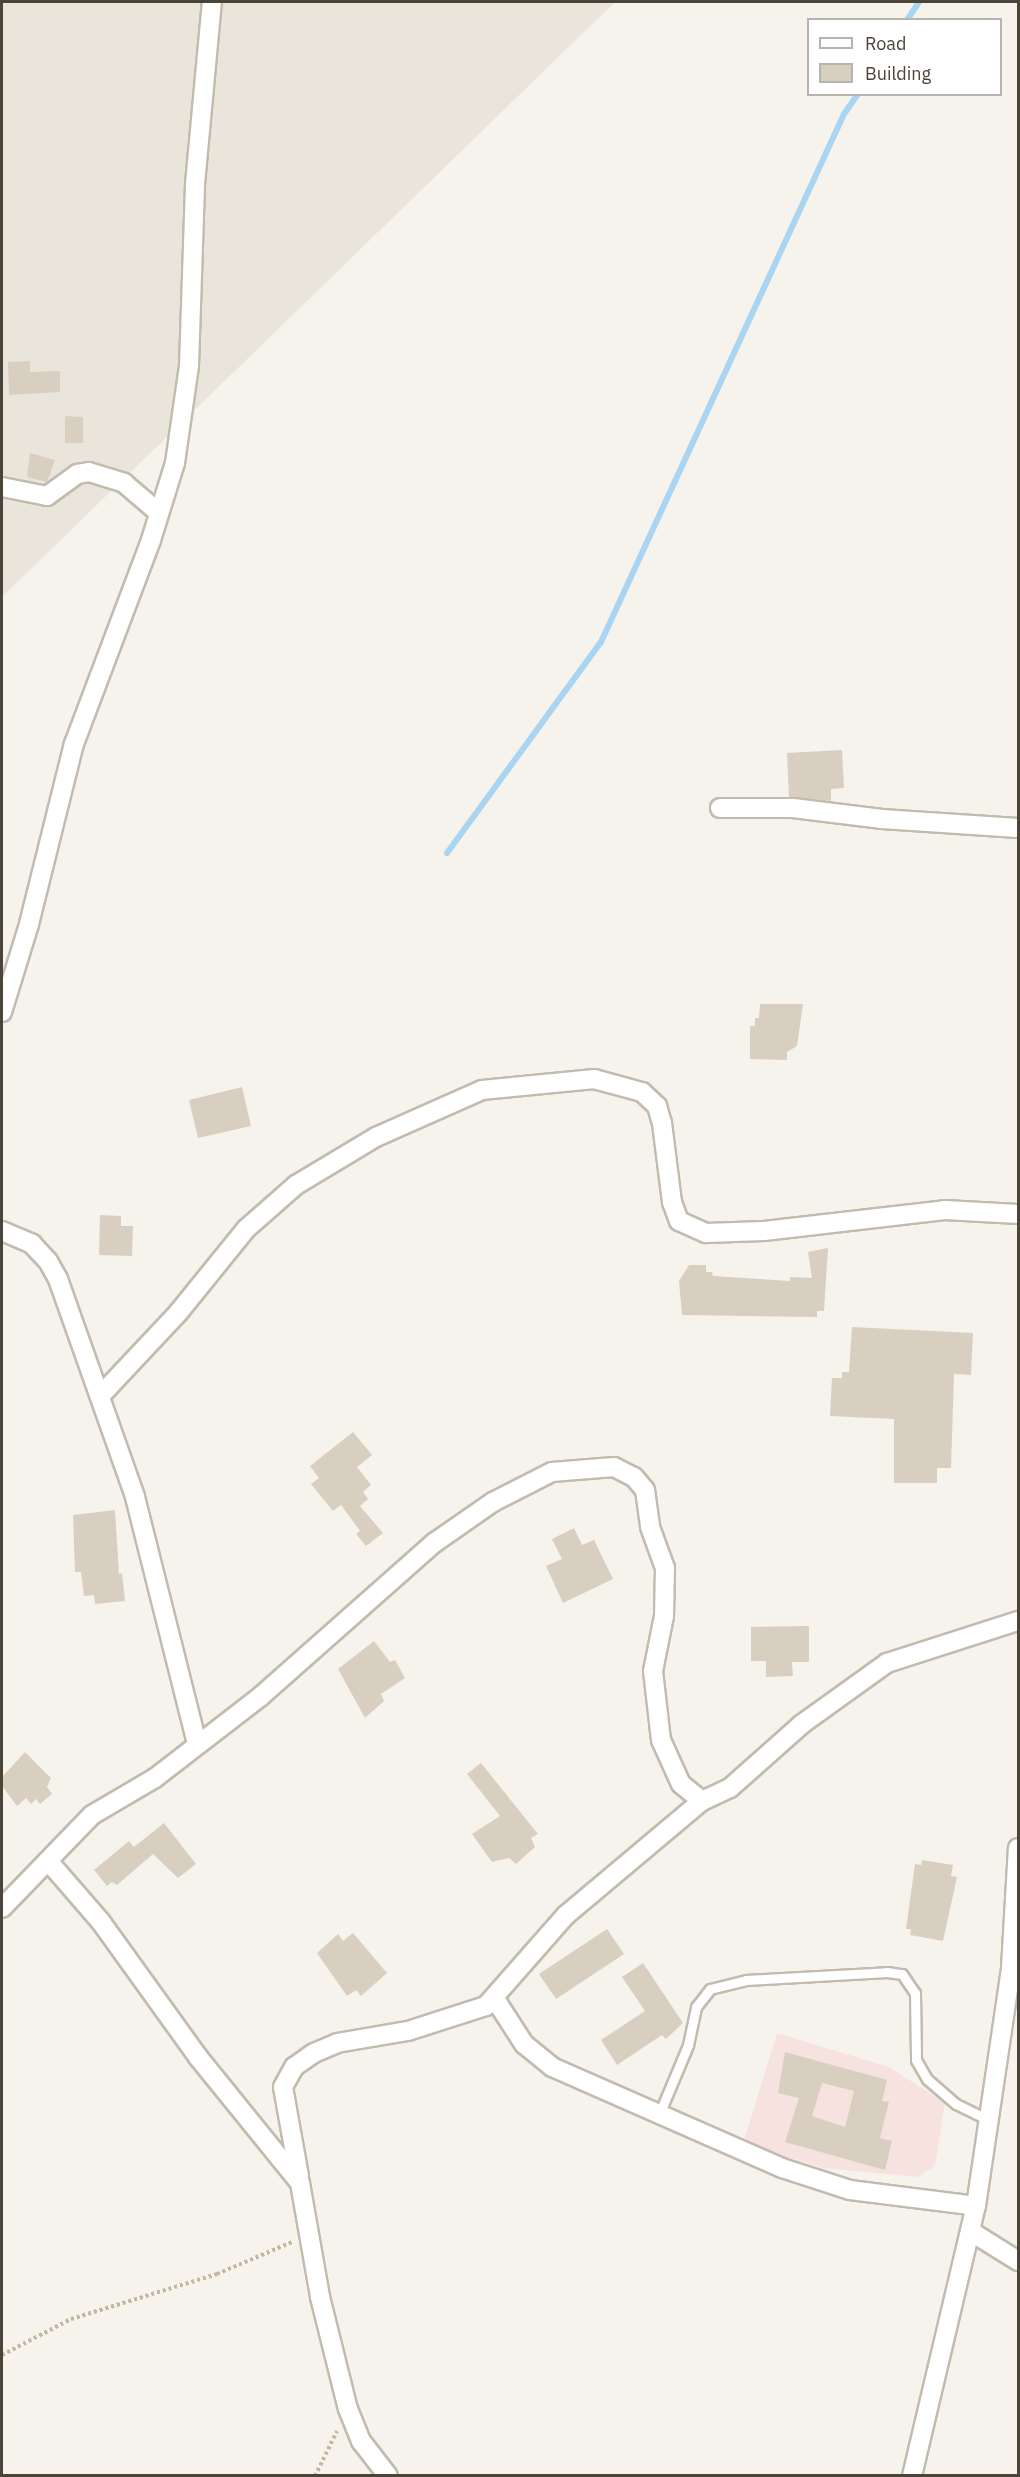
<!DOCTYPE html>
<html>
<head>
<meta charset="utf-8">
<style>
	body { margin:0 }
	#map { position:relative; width:1020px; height:2477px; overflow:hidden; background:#f6f3ec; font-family:"IBM Plex Sans",sans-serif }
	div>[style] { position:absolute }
	.residential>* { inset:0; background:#eae5da }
	.medical>* { inset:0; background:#f6e3e0 }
	.stream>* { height:6px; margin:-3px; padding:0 3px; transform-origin:3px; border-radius:3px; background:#a9d4f2 }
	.building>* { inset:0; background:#d8cfc1 }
	.path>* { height:4px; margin-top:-2px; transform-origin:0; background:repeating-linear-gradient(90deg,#c4b79f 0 3px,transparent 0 6px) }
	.roads { filter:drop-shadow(2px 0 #c2bbae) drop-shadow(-2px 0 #c2bbae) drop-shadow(0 2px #c2bbae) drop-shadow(0 -2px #c2bbae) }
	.service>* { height:9px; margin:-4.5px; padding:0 4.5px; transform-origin:4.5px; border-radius:4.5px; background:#fff }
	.minor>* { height:18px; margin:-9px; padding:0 9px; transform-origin:9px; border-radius:9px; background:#fff }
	span { translate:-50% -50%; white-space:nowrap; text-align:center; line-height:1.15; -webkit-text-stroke:4.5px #fff; paint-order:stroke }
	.frame { position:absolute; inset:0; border:3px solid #4b4439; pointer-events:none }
	.legend { position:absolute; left:807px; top:18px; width:195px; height:78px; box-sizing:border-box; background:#fff; border:2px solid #b7b4b0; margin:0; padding:8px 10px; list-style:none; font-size:18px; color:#4b4439 }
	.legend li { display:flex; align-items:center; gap:12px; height:30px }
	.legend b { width:30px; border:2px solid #b7b4b0 }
</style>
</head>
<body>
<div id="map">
	<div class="residential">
		<div style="clip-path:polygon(2px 2px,615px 2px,2px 597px)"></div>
	</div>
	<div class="medical">
		<div style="clip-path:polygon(777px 2033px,889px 2067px,945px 2103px,935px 2166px,917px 2177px,823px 2168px,743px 2144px)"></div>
	</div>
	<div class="stream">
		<div style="left:907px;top:20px;width:22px;rotate:-56deg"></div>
		<div style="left:447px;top:853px;width:261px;rotate:-53.9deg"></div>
		<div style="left:601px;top:642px;width:581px;rotate:-65.29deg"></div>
		<div style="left:844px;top:114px;width:24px;rotate:-55deg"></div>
	</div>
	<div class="building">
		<div style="clip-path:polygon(30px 361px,30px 372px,60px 371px,60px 392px,9px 395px,8px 362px)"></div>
		<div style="clip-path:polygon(65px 416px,83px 417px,83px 443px,65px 443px)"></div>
		<div style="clip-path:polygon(30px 453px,55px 460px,47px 482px,27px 477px)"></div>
		<div style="clip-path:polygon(842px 750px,844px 788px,831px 789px,831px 801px,789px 797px,787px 753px)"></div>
		<div style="clip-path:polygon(760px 1004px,803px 1004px,797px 1046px,787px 1052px,787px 1060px,750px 1059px,750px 1026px,755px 1026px,755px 1018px,759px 1018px)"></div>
		<div style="clip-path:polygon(242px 1087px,251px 1126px,198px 1138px,189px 1100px)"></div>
		<div style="clip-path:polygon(100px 1215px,121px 1216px,121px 1226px,133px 1226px,132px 1256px,99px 1255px)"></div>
		<div style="clip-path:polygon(828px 1248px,824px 1311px,817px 1311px,817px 1317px,682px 1315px,679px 1281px,689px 1265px,706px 1265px,706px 1272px,712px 1272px,713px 1276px,790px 1281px,790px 1277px,812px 1278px,808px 1252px)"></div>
		<div style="clip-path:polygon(852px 1327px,973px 1333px,971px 1375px,954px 1374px,951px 1468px,937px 1468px,937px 1483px,894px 1483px,894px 1419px,830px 1416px,832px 1378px,842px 1378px,842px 1372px,849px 1372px)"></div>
		<div style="clip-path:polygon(353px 1432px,372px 1455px,357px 1467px,371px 1485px,363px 1492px,368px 1499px,360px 1506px,383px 1533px,366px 1546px,356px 1534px,360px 1531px,341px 1505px,333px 1511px,311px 1484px,319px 1478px,310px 1466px)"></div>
		<div style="clip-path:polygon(115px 1510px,119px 1574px,122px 1573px,125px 1601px,95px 1604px,94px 1595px,84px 1596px,81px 1572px,75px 1572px,73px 1515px)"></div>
		<div style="clip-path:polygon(574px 1528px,582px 1545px,594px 1540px,613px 1579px,563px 1603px,546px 1566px,562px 1559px,552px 1539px)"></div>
		<div style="clip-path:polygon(809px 1626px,809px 1662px,792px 1662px,793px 1676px,766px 1677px,766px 1661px,751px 1661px,751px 1627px)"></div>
		<div style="clip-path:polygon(374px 1641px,390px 1662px,395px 1660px,405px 1678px,381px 1694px,384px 1701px,365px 1718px,338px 1669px)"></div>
		<div style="clip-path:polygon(25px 1752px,51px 1778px,47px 1787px,52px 1794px,40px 1804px,36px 1799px,31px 1804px,26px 1798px,17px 1806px,2px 1786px,2px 1777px)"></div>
		<div style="clip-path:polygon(481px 1763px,538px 1834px,531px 1838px,535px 1847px,516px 1864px,509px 1858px,492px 1862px,472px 1834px,500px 1816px,467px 1774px)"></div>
		<div style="clip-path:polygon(164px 1823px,196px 1864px,178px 1878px,153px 1854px,117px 1885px,112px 1882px,107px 1886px,94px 1870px,129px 1841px,134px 1847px)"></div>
		<div style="clip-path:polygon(922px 1860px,953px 1865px,951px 1876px,957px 1877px,943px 1941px,910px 1935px,911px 1929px,906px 1929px,915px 1864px,921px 1865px)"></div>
		<div style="clip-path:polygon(607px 1929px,624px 1954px,556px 1999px,539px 1974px)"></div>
		<div style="clip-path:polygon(353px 1933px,387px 1973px,361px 1996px,356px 1990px,347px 1996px,317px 1953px,338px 1934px,343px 1941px)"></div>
		<div style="clip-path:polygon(643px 1963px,683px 2023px,666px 2039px,662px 2035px,617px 2065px,601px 2040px,645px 2011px,622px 1977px)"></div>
		<div style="clip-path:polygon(evenodd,785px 2052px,887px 2080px,882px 2101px,889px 2102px,880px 2138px,892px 2141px,885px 2170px,785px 2142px,799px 2098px,778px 2093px,785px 2052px,822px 2083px,854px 2091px,845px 2127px,812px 2116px,822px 2083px)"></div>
	</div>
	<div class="path">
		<div style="left:2px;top:2355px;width:78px;rotate:-27.6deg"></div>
		<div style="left:71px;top:2319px;width:153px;rotate:-17.1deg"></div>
		<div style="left:217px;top:2274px;width:82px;rotate:-23.1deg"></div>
		<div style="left:315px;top:2476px;width:50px;rotate:-63.9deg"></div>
	</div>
	<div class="roads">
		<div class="service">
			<div style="left:660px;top:2112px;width:73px;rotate:-67.3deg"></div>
			<div style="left:688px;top:2045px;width:39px;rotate:-78deg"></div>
			<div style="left:696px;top:2007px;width:23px;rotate:-52deg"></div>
			<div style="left:710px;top:1989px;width:37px;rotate:-14deg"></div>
			<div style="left:746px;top:1980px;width:141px;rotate:-3.2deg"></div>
			<div style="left:887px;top:1972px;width:15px;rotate:8deg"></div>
			<div style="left:902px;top:1974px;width:23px;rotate:56deg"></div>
			<div style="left:915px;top:1993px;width:67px;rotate:89.1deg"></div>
			<div style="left:916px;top:2060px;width:22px;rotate:60deg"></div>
			<div style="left:927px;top:2079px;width:38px;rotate:41deg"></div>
			<div style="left:956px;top:2104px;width:37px;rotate:26deg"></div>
		</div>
		<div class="minor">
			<div style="left:2px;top:487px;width:46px;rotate:11.3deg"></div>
			<div style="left:47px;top:496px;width:37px;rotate:-36deg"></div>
			<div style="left:77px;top:474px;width:12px;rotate:-9deg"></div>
			<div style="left:89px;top:472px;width:37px;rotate:17deg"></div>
			<div style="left:124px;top:483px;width:46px;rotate:40.6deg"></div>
			<div style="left:720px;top:808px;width:73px"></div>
			<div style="left:793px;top:808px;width:90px;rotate:7deg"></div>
			<div style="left:882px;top:819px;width:136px;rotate:3.8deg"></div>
			<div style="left:2px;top:1012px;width:92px;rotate:-72.9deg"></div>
			<div style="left:29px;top:924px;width:186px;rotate:-76deg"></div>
			<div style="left:74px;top:744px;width:218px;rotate:-69.3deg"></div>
			<div style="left:151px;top:540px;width:81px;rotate:-72.7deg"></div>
			<div style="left:175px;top:463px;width:98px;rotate:-81.8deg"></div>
			<div style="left:189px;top:366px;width:182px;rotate:-88.1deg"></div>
			<div style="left:195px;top:184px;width:183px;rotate:-84.7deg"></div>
			<div style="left:2px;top:1231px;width:33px;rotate:23deg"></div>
			<div style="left:32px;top:1244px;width:23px;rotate:47deg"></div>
			<div style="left:48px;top:1261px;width:21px;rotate:61deg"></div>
			<div style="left:58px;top:1279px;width:231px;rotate:70.5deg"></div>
			<div style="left:135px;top:1497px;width:255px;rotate:75.9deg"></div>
			<div style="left:101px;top:1395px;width:112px;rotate:-46.8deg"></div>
			<div style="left:178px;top:1313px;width:108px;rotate:-51deg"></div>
			<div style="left:246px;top:1229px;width:67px;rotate:-41.3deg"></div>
			<div style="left:296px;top:1185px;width:93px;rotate:-31deg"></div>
			<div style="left:376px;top:1137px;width:116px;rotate:-23.9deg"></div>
			<div style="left:482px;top:1090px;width:113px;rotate:-5.6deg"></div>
			<div style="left:594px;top:1079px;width:50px;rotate:15.2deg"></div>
			<div style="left:642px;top:1092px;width:21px;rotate:43deg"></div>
			<div style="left:657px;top:1106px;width:18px;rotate:74deg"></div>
			<div style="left:662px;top:1123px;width:80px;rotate:82.8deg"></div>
			<div style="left:672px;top:1202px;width:20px;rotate:70deg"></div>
			<div style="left:679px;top:1221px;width:30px;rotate:24deg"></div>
			<div style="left:706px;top:1233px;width:58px;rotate:-2deg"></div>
			<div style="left:764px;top:1231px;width:182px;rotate:-6.6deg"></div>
			<div style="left:945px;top:1210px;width:73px;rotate:3.1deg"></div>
			<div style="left:49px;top:1862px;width:79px;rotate:49.1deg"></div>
			<div style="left:101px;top:1922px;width:166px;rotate:54.3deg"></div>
			<div style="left:198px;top:2057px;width:162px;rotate:51deg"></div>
			<div style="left:300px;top:2183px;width:116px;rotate:80deg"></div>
			<div style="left:320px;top:2297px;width:115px;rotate:76deg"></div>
			<div style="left:348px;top:2409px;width:35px;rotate:68deg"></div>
			<div style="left:361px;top:2441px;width:44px;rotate:52.4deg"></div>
			<div style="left:2px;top:1908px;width:129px;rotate:-45.9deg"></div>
			<div style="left:92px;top:1815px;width:73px;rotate:-30.4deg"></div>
			<div style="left:155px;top:1778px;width:134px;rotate:-37.7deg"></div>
			<div style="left:261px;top:1696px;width:231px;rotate:-41.5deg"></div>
			<div style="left:434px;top:1543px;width:72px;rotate:-34.8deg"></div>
			<div style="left:493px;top:1502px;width:66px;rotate:-27deg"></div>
			<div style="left:552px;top:1472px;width:62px;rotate:-4.6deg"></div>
			<div style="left:614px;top:1467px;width:22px;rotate:27deg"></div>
			<div style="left:634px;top:1477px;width:17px;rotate:50deg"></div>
			<div style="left:645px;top:1490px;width:37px;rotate:82deg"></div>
			<div style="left:650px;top:1527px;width:44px;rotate:69.9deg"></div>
			<div style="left:665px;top:1568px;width:48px;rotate:91.2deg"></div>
			<div style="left:664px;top:1616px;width:56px;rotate:101.3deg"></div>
			<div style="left:653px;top:1671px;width:69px;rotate:83.4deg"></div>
			<div style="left:661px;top:1740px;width:48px;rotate:65.6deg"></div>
			<div style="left:681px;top:1784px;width:27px;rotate:39deg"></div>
			<div style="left:702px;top:1801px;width:31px;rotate:-25deg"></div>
			<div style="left:730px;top:1788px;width:96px;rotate:-41.6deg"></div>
			<div style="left:802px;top:1724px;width:105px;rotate:-35.7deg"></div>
			<div style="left:887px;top:1663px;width:138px;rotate:-17.8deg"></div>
			<div style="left:495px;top:1999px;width:54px;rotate:57.2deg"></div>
			<div style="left:524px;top:2044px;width:36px;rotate:39deg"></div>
			<div style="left:552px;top:2067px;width:251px;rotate:23.7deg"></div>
			<div style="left:782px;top:2168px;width:71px;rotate:17.9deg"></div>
			<div style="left:850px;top:2190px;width:127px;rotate:7.2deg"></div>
			<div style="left:299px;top:2176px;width:90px;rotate:-100.2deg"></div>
			<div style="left:283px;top:2087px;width:23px;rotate:-61deg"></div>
			<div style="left:294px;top:2067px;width:24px;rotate:-35deg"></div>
			<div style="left:314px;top:2053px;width:25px;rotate:-23deg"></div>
			<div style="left:337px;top:2043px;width:72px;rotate:-9.6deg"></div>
			<div style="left:408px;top:2031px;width:82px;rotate:-17.8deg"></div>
			<div style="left:486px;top:2006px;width:121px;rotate:-48.7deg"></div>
			<div style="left:566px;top:1915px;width:177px;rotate:-40deg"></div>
			<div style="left:970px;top:2231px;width:57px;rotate:32deg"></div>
			<div style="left:912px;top:2476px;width:277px;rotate:-76.7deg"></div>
			<div style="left:976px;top:2206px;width:241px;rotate:-81.6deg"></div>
			<div style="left:1011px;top:1968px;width:120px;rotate:-86.7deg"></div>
		</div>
	</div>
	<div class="frame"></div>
	<ul class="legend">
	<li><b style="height:8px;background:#fff"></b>Road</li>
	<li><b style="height:16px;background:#d8cfc1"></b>Building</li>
	</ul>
</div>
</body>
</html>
